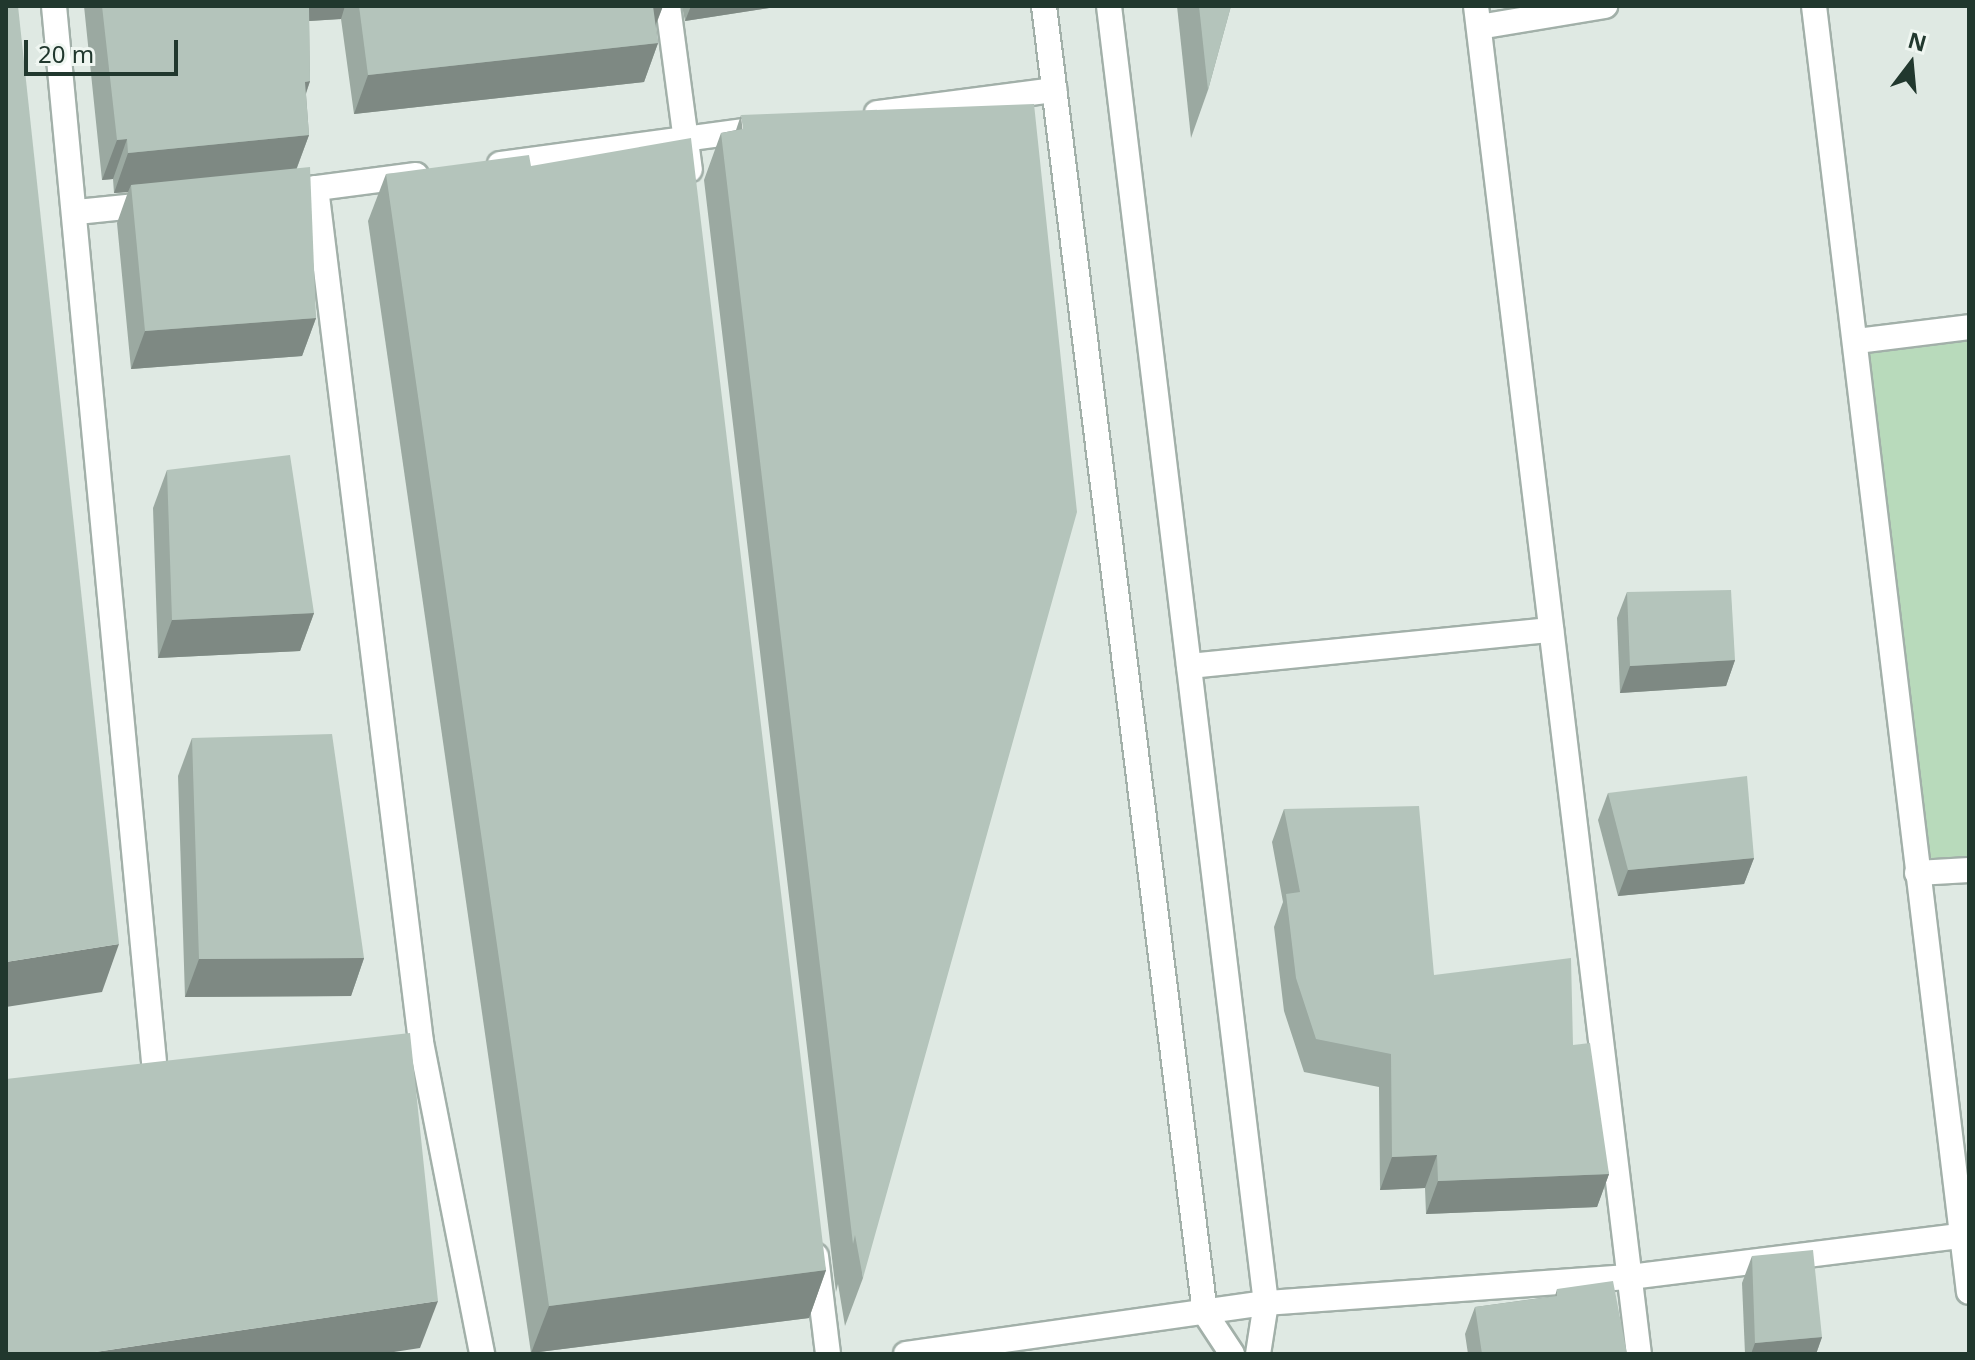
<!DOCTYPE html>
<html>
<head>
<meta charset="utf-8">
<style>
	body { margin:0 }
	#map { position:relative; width:1975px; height:1360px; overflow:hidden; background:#dfe9e3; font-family:"Noto Sans",sans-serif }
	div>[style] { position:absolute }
	.green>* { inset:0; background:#b8dabb }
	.roads { filter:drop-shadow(2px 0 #a2b0a9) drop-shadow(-2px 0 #a2b0a9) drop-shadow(0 2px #a2b0a9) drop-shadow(0 -2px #a2b0a9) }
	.minor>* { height:24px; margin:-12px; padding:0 12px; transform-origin:12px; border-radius:12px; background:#fff }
	.tertiary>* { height:24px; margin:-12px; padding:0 12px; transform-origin:12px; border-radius:12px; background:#fff }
	.wall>* { inset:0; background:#9ba9a1 }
	.shaded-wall>* { inset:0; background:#7e8983 }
	.building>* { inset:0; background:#b4c4bb }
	span { translate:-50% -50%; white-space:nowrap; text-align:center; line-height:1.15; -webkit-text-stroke:6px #eff6f1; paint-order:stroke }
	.frame { position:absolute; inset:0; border:8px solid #21382e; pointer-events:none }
	.north { position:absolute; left:1871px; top:24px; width:80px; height:80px; -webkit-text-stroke:6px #eff6f1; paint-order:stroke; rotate:16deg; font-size:22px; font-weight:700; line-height:32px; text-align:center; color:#21382e }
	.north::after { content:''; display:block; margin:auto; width:28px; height:36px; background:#21382e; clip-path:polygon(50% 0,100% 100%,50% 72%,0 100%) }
	.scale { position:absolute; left:24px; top:40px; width:154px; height:36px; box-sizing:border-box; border:4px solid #21382e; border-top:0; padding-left:10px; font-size:24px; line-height:28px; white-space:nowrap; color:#21382e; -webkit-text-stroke:6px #eff6f1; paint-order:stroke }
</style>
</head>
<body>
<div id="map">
	<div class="green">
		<div style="clip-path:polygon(1969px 327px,1969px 869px,1918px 873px,1857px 341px)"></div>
	</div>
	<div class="roads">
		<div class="minor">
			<div style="left:54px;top:6px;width:1071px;rotate:84.59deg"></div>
			<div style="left:668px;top:6px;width:165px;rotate:82.4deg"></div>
			<div style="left:1476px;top:6px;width:1358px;rotate:83.11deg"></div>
			<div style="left:1814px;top:6px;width:1295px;rotate:83.13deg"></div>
			<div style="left:1479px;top:27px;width:128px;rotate:-9.5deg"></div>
			<div style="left:877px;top:113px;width:179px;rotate:-7.4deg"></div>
			<div style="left:500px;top:164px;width:255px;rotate:-7.7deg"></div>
			<div style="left:316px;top:188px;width:860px;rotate:82.99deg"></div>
			<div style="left:421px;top:1042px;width:318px;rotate:78.9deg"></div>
			<div style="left:302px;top:190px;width:115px;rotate:-7.5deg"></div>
			<div style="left:77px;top:212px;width:77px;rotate:-5.9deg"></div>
			<div style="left:1857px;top:341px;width:113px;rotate:-7.1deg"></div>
			<div style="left:1189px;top:666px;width:364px;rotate:-5.7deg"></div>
			<div style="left:1917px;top:873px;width:52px;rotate:-3.3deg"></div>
			<div style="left:816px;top:1256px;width:99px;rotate:83deg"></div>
			<div style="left:906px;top:1354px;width:364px;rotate:-8.1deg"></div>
			<div style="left:1266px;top:1303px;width:365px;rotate:-4.1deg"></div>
			<div style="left:1630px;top:1277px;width:342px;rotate:-7.1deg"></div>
		</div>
		<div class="tertiary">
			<div style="left:1044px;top:6px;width:1317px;rotate:82.98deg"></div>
			<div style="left:1205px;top:1313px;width:49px;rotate:56.6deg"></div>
			<div style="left:1109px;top:6px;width:1306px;rotate:83.1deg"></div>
			<div style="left:1266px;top:1303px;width:52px;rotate:98.9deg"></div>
		</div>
	</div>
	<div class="wall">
		<div style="clip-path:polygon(84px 6px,663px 6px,656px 25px,658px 43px,644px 82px,354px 114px,341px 19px,309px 21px,310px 81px,306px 94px,309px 135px,297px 168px,316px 318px,302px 356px,131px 369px,117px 223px,128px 192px,114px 193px,113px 179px,102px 180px)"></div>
		<div style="clip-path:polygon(682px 6px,782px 6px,685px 21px)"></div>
		<div style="clip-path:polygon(1177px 6px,1231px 6px,1208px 90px,1191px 138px)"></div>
		<div style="clip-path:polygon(741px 115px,863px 1278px,845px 1326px,838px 1284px,836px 1292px,704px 180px,721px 133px,736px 130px)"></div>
		<div style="clip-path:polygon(531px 166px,826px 1270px,809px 1318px,531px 1353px,368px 221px,386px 174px)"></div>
		<div style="clip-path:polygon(167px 470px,314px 613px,300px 651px,158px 658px,153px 508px)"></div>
		<div style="clip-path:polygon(1627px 592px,1735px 660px,1726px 686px,1620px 693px,1617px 618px)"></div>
		<div style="clip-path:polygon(192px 738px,364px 958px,351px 996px,185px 997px,178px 776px)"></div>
		<div style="clip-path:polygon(1608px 793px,1754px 858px,1744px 884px,1618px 896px,1598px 820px)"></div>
		<div style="clip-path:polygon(1284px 809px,1434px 975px,1573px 1045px,1609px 1174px,1597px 1207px,1426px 1214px,1425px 1188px,1380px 1190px,1379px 1087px,1304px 1072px,1284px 1011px,1274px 927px,1283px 902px,1272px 842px)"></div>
		<div style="clip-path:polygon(1752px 1256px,1822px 1337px,1816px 1354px,1745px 1354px,1742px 1283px)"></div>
		<div style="clip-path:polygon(1557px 1289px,1627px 1354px,1468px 1354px,1465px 1334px,1475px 1307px,1555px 1296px)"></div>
	</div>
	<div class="shaded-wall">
		<div style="clip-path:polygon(299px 6px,345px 6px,341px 19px,293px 22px)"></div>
		<div style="clip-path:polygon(645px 6px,663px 6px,655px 26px)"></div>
		<div style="clip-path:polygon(691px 6px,782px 6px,685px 21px)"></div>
		<div style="clip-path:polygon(658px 43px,644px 82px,354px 114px,368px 75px)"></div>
		<div style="clip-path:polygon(310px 81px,296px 121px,305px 82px)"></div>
		<div style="clip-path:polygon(309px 135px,294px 175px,131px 185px,128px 192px,114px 193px,128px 153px)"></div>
		<div style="clip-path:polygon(127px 139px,113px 179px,102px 180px,117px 140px)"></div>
		<div style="clip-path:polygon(316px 318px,302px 356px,131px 369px,145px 331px)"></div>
		<div style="clip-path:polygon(314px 613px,300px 651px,158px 658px,172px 620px)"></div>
		<div style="clip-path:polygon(1735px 660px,1726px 686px,1620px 693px,1630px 666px)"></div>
		<div style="clip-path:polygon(1754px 858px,1744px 884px,1618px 896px,1628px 870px)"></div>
		<div style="clip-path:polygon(119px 944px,102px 992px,6px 1007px,6px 962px)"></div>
		<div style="clip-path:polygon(364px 958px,351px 996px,185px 997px,199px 959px)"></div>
		<div style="clip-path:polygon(1437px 1155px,1425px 1188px,1380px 1190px,1392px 1157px)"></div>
		<div style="clip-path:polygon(1609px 1174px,1597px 1207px,1426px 1214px,1438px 1181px)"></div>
		<div style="clip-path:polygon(826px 1270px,809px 1318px,531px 1353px,549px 1306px)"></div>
		<div style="clip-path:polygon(438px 1301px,420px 1348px,381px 1354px,82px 1354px)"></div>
		<div style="clip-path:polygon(1822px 1337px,1816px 1354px,1751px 1354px,1755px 1343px)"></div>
	</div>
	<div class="building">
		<div style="clip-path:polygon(6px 6px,18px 6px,119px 944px,6px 962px)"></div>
		<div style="clip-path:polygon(102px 6px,309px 6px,310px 81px,305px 82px,309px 135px,128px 153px,127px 139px,117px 140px)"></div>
		<div style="clip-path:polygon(359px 6px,653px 6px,658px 43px,368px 75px)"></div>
		<div style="clip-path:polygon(1199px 6px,1231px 6px,1208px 90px)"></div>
		<div style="clip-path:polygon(1034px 104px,1077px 512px,863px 1278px,855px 1235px,853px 1244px,721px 133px,743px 129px,741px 115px)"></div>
		<div style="clip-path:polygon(691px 138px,826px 1270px,549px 1306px,386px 174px,529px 155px,531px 166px)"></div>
		<div style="clip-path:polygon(310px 167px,316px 318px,145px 331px,131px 185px)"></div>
		<div style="clip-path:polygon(290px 455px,314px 613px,172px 620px,167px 470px)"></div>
		<div style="clip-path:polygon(1731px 590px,1735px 660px,1630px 666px,1627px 592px)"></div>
		<div style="clip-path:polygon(332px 734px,364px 958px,199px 959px,192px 738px)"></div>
		<div style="clip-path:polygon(1747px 776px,1754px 858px,1628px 870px,1608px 793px)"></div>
		<div style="clip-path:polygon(1419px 806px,1434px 975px,1571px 958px,1573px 1045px,1590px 1043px,1609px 1174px,1438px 1181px,1437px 1155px,1392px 1157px,1391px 1054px,1316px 1039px,1296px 978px,1286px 894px,1300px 892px,1284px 809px)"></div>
		<div style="clip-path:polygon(410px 1033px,438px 1301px,82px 1354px,6px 1354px,6px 1079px)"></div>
		<div style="clip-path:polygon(1813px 1250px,1822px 1337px,1755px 1343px,1752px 1256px)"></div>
		<div style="clip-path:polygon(1613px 1281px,1627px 1354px,1482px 1354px,1475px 1307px,1557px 1296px,1557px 1289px)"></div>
	</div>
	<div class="frame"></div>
	<div class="north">N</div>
	<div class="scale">20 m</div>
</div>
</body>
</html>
